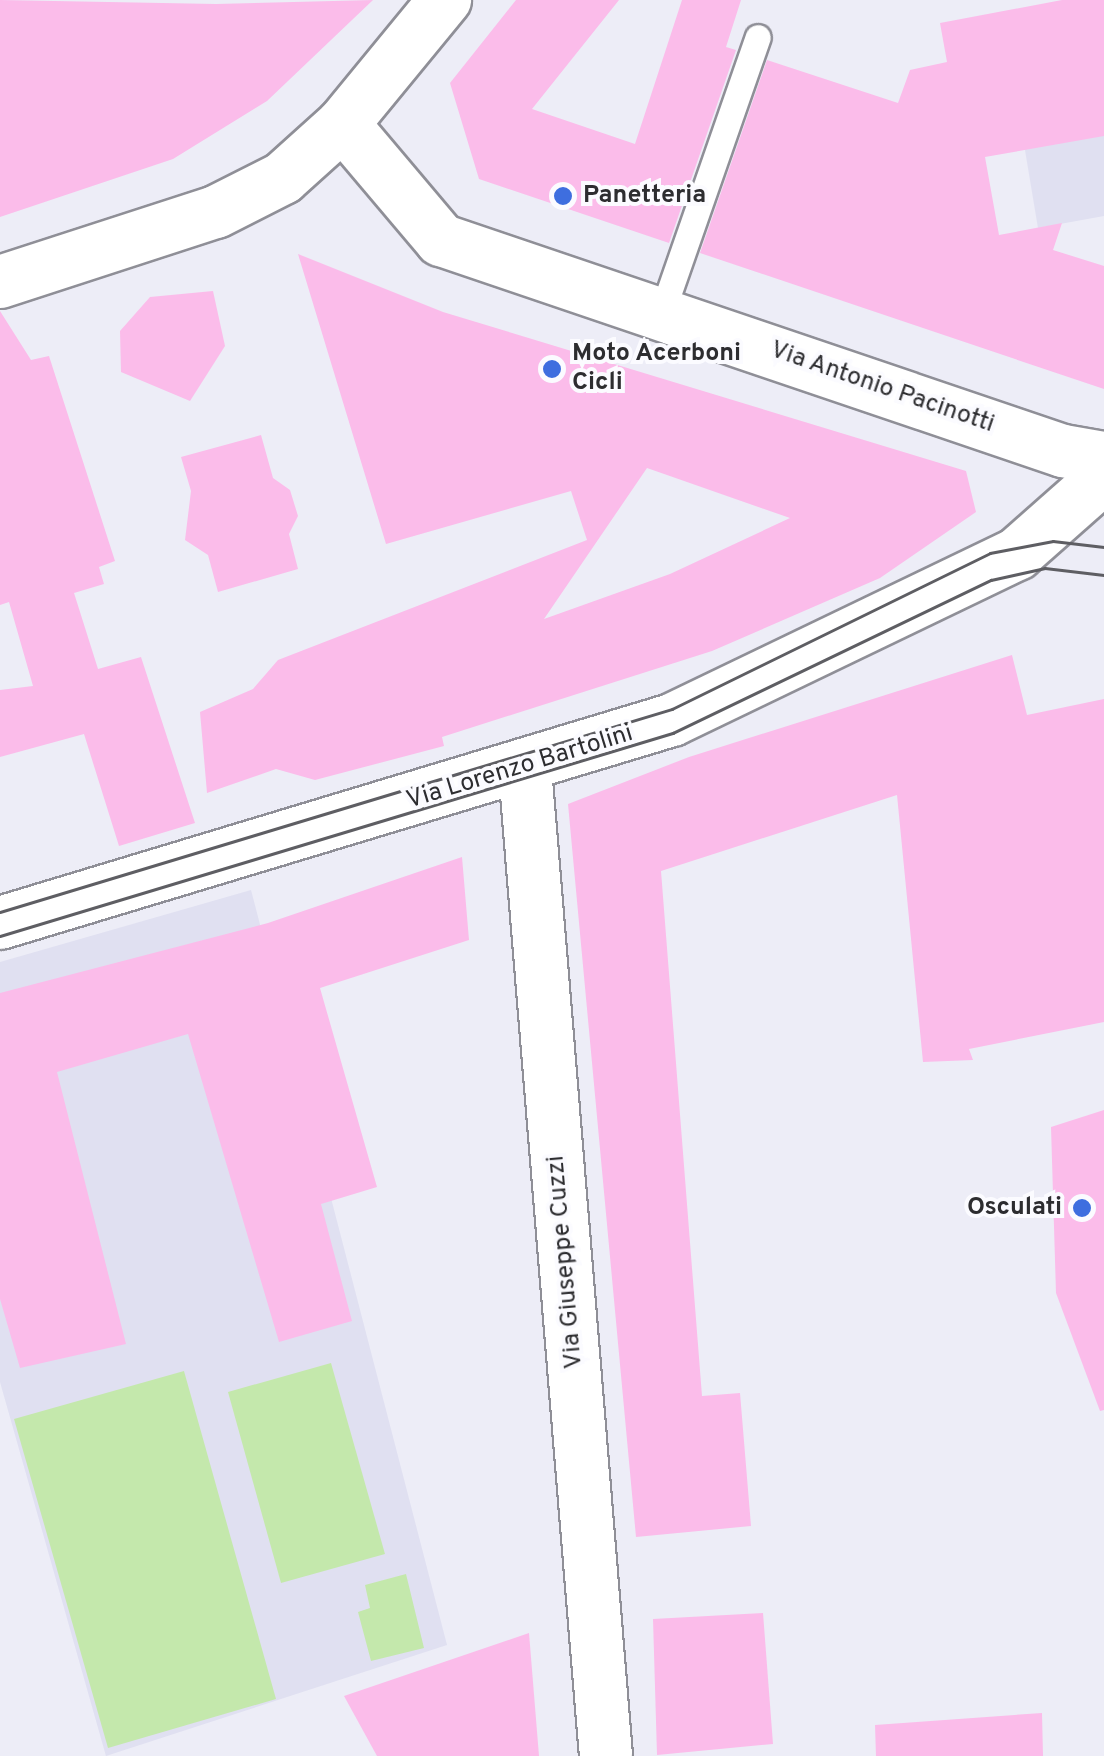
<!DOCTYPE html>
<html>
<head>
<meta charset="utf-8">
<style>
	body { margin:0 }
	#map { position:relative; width:1104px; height:1756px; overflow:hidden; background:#ededf7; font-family:Overpass,sans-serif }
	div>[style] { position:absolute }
	.built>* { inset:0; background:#e0e0f1 }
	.green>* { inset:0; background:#c4e8ac }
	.building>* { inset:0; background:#fbbcea }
	.roads { filter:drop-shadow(2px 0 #8f8f97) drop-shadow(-2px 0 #8f8f97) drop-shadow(0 2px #8f8f97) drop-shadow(0 -2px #8f8f97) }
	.lane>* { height:25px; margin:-12.5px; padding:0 12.5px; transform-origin:12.5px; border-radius:12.5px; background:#fff }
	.street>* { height:52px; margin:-26px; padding:0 26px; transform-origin:26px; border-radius:26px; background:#fff }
	.tram>* { height:2.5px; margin:-1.25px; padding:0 1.25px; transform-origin:1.25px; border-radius:1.25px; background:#5e5e63 }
	.dots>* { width:28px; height:28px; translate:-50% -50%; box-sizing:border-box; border:5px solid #fbfbff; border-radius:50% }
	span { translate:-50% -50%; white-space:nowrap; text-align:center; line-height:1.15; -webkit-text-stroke:8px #fbfbff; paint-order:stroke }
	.poi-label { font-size:25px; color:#2d2d30; font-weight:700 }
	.left { translate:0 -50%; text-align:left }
	.right { translate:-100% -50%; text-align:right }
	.street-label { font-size:25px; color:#2d2d30 }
</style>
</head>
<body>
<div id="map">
	<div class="built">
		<div style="clip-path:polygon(1104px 0,1104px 216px,1038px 228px,1002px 12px)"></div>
		<div style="clip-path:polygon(251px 890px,447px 1645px,106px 1756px,0 1382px,0 962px)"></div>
	</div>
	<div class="green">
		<div style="clip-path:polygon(331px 1363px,385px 1554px,281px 1583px,228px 1392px)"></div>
		<div style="clip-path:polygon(184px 1371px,276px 1699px,108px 1748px,14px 1419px)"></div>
		<div style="clip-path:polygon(406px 1574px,424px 1648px,371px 1661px,358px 1612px,370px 1608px,365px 1585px)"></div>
	</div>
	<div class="building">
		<div style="clip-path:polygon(0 0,216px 4px,373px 0,267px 101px,173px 159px,0 217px)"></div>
		<div style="clip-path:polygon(516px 0,619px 0,532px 109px,635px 144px,682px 0,741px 0,726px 47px,736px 50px,669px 243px,479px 179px,450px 83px)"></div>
		<div style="clip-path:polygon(1062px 0,1104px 0,1104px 136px,985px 157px,999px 235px,1062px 223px,1053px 250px,1104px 266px,1104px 389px,700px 253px,767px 60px,898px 103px,910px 70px,947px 62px,940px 23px)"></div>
		<div style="clip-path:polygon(evenodd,298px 254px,443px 312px,966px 471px,976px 512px,880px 578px,712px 651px,442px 737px,444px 746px,315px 780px,276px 769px,207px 793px,200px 712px,253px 689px,278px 660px,587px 540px,571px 491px,386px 544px,298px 254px,647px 468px,790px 518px,670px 574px,544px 619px,647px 468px)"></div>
		<div style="clip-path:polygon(213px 291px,225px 346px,190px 401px,121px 372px,120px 331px,150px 297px)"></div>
		<div style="clip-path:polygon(0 311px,31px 360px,49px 356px,115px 561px,99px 567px,104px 584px,74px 593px,98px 669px,141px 657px,195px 823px,119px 846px,84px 734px,0 757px,0 690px,33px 686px,9px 602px,0 605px)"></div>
		<div style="clip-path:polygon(261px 435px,273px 478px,290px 490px,298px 516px,289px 534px,298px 569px,218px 592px,208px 555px,185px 540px,191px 491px,181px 457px)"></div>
		<div style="clip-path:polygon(1012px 655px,1027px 715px,1104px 699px,1104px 1022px,969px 1049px,973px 1060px,923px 1062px,897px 795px,661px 871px,702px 1396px,740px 1393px,751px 1526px,636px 1537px,568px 804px,689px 757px)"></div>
		<div style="clip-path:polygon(462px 857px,469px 940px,320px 988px,377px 1187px,321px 1204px,352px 1321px,279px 1342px,188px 1034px,57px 1072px,126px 1344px,20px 1368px,0 1299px,0 993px,268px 923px)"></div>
		<div style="clip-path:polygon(1104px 1110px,1104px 1410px,1100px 1411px,1056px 1293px,1051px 1127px)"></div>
		<div style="clip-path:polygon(763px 1613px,773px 1744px,657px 1755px,653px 1619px)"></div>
		<div style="clip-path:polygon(529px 1633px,539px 1756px,377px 1756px,344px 1696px)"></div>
		<div style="clip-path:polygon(1042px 1713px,1043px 1756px,876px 1756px,875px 1725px)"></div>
	</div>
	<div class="roads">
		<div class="lane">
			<div style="left:662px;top:312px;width:291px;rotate:-70.8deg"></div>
		</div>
		<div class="street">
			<div style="left:343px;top:124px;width:152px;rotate:49.8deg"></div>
			<div style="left:441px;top:240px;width:657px;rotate:18.74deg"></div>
			<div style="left:1063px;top:451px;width:42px;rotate:9.7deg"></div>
			<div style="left:0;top:282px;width:227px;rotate:-18deg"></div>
			<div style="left:216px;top:212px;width:75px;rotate:-26.9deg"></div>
			<div style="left:283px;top:178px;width:81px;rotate:-42deg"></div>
			<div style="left:343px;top:124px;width:161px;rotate:-50.6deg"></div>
			<div style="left:525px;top:769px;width:990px;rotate:85.31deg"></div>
			<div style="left:0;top:923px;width:702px;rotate:-16.81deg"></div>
			<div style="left:672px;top:720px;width:383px;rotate:-25.7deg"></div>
			<div style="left:1017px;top:554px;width:116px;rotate:-41.5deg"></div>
		</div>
	</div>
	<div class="tram">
		<div style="left:0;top:912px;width:702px;rotate:-16.81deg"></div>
		<div style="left:672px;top:709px;width:354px;rotate:-26.1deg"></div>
		<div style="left:990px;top:553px;width:64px;rotate:-10.8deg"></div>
		<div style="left:1053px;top:541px;width:51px;rotate:6.7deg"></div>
		<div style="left:0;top:936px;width:703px;rotate:-16.79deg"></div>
		<div style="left:673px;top:733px;width:353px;rotate:-25.7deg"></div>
		<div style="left:991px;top:580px;width:55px;rotate:-12.5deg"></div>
		<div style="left:1045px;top:568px;width:59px;rotate:6.8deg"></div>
	</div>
	<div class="dots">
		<div style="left:563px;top:196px;background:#3e6edf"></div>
		<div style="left:552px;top:369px;background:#3e6edf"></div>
		<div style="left:1082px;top:1208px;background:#3e6edf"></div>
	</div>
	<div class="poi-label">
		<span class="left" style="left:583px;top:196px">Panetteria</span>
		<span class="left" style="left:572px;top:369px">Moto Acerboni<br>Cicli</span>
		<span class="right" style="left:1062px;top:1208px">Osculati</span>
	</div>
	<div class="street-label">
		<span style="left:882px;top:388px;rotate:19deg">Via Antonio Pacinotti</span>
		<span style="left:520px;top:768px;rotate:-17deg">Via Lorenzo Bartolini</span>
		<span style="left:566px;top:1262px;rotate:-95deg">Via Giuseppe Cuzzi</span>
	</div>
</div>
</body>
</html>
